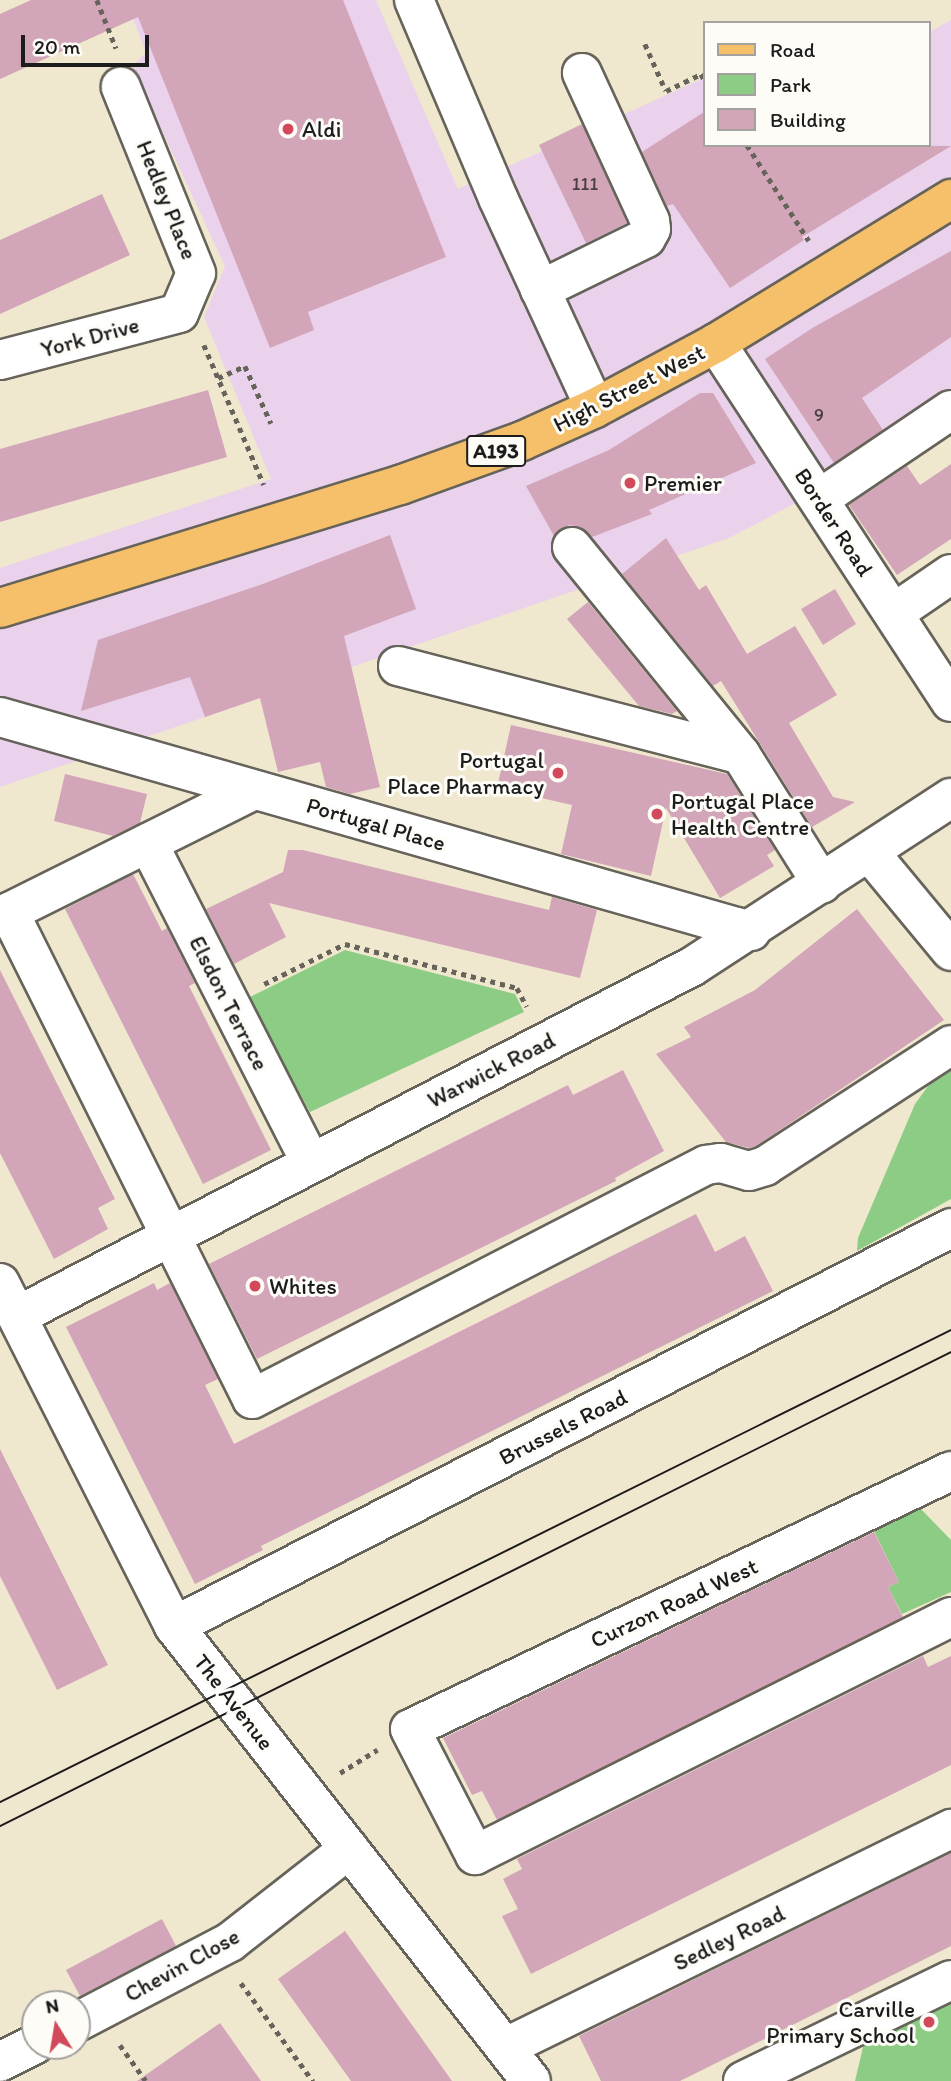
<!DOCTYPE html>
<html>
<head>
<meta charset="utf-8">
<style>
	body { margin:0 }
	#map { position:relative; width:951px; height:2081px; overflow:hidden; background:#f0e8ce; font-family:Itim,sans-serif }
	div>[style] { position:absolute }
	.built>* { inset:0; background:#ead1ec }
	.green>* { inset:0; background:#8ccc84 }
	.building>* { inset:0; background:#d3a5b9 }
	.path>* { height:4.5px; margin-top:-2.25px; transform-origin:0; background:repeating-linear-gradient(90deg,#66635a 0 5px,transparent 0 10px) }
	.roads { filter:drop-shadow(2px 0 #66635a) drop-shadow(-2px 0 #66635a) drop-shadow(0 2px #66635a) drop-shadow(0 -2px #66635a) }
	.minor>* { height:38px; margin:-19px; padding:0 19px; transform-origin:19px; border-radius:19px; background:#fff }
	.major>* { height:38px; margin:-19px; padding:0 19px; transform-origin:19px; border-radius:19px; background:#f6c06b }
	.tram>* { height:2px; margin:-1px; padding:0 1px; transform-origin:1px; border-radius:1px; background:#1c1c1c }
	.dots>* { width:19px; height:19px; translate:-50% -50%; box-sizing:border-box; border:4px solid #fdfcf7; border-radius:50% }
	span { translate:-50% -50%; white-space:nowrap; text-align:center; line-height:1.15; -webkit-text-stroke:6px #fdfcf7; paint-order:stroke }
	.number-label { font-size:19px; color:#4a3e43 }
	.number-label span { -webkit-text-stroke-width:0 }
	.shield-label span { padding:2px 5px; background:#fdfcf7; border:2px solid; border-radius:5px; -webkit-text-stroke-width:0 }
	.shield-label { font-size:21px; color:#1c1c1c; font-weight:700 }
	.poi-label { font-size:23px; color:#1c1c1c }
	.left { translate:0 -50%; text-align:left }
	.right { translate:-100% -50%; text-align:right }
	.street-label { font-size:23px; color:#1c1c1c }
	.legend { position:absolute; left:703px; top:21px; width:228px; height:126px; box-sizing:border-box; background:#fdfcf7; border:2px solid #a3a29f; margin:0; padding:9px 12px; list-style:none; font-size:21px; color:#1c1c1c }
	.legend li { display:flex; align-items:center; gap:14px; height:35px }
	.legend b { width:35px; border:2px solid #a3a29f }
	.north { position:absolute; left:21px; top:1990px; width:70px; height:70px; box-sizing:border-box; background:#fdfcf7; border:2px solid #a3a29f; border-radius:50%; rotate:349deg; font-size:19px; font-weight:700; line-height:28px; text-align:center; color:#1c1c1c }
	.north::after { content:''; display:block; margin:auto; width:24px; height:32px; background:#d1495b; clip-path:polygon(50% 0,100% 100%,50% 72%,0 100%) }
	.scale { position:absolute; left:21px; top:35px; width:128px; height:32px; box-sizing:border-box; border:4px solid #1c1c1c; border-top:0; padding-left:9px; font-size:21px; line-height:24px; white-space:nowrap; color:#1c1c1c; -webkit-text-stroke:5px #fdfcf7; paint-order:stroke }
</style>
</head>
<body>
<div id="map">
	<div class="built">
		<div style="clip-path:polygon(126px 0,376px 0,458px 189px,704px 78px,704px 145px,928px 145px,928px 33px,951px 20px,951px 422px,729px 538px,0 787px,0 568px,271px 479px,204px 317px,225px 266px,132px 66px,146px 53px)"></div>
	</div>
	<div class="green">
		<div style="clip-path:polygon(345px 950px,515px 994px,524px 1012px,310px 1112px,248px 998px)"></div>
		<div style="clip-path:polygon(951px 1071px,951px 1199px,857px 1251px,858px 1238px,915px 1104px,931px 1082px)"></div>
		<div style="clip-path:polygon(917px 1505px,951px 1540px,951px 1592px,902px 1614px,888px 1587px,899px 1582px,871px 1525px)"></div>
		<div style="clip-path:polygon(951px 2001px,951px 2081px,855px 2081px,864px 2043px)"></div>
	</div>
	<div class="building">
		<div style="clip-path:polygon(31px 0,343px 0,446px 257px,308px 312px,314px 330px,270px 348px,138px 17px,0 79px,0 14px)"></div>
		<div style="clip-path:polygon(704px 112px,704px 145px,951px 146px,802px 237px,804px 240px,730px 288px,673px 204px,667px 206px,642px 152px)"></div>
		<div style="clip-path:polygon(582px 124px,627px 223px,586px 243px,539px 145px)"></div>
		<div style="clip-path:polygon(102px 194px,130px 255px,0 314px,0 240px)"></div>
		<div style="clip-path:polygon(951px 251px,951px 337px,862px 398px,883px 430px,834px 463px,765px 359px,814px 327px)"></div>
		<div style="clip-path:polygon(208px 390px,227px 457px,0 522px,0 449px)"></div>
		<div style="clip-path:polygon(700px 393px,713px 393px,756px 463px,649px 510px,652px 514px,592px 537px,580px 527px,569px 525px,554px 536px,526px 486px,609px 450px)"></div>
		<div style="clip-path:polygon(951px 464px,951px 539px,897px 575px,849px 505px,907px 466px,920px 485px)"></div>
		<div style="clip-path:polygon(390px 535px,416px 609px,344px 636px,380px 787px,350px 794px,326px 787px,320px 762px,278px 772px,260px 698px,205px 717px,190px 677px,81px 711px,98px 640px,260px 585px)"></div>
		<div style="clip-path:polygon(666px 538px,699px 590px,706px 585px,747px 654px,795px 626px,837px 695px,789px 723px,833px 797px,855px 802px,812px 827px,721px 681px,713px 686px,622px 574px)"></div>
		<div style="clip-path:polygon(835px 589px,856px 624px,823px 645px,801px 609px)"></div>
		<div style="clip-path:polygon(588px 602px,677px 711px,672px 714px,639px 706px,567px 619px)"></div>
		<div style="clip-path:polygon(511px 725px,727px 774px,775px 850px,767px 855px,774px 866px,720px 898px,666px 808px,651px 876px,561px 854px,572px 805px,497px 788px)"></div>
		<div style="clip-path:polygon(65px 774px,147px 794px,140px 823px,113px 836px,54px 821px)"></div>
		<div style="clip-path:polygon(288px 850px,303px 850px,549px 910px,552px 897px,597px 910px,580px 978px,269px 903px,286px 937px,234px 964px,206px 909px,283px 872px)"></div>
		<div style="clip-path:polygon(133px 874px,162px 931px,167px 928px,195px 983px,189px 986px,271px 1150px,203px 1184px,65px 909px)"></div>
		<div style="clip-path:polygon(857px 909px,944px 1020px,756px 1146px,749px 1148px,726px 1142px,656px 1054px,691px 1037px,684px 1027px,755px 990px)"></div>
		<div style="clip-path:polygon(0 970px,115px 1199px,98px 1208px,108px 1229px,54px 1259px,0 1153px)"></div>
		<div style="clip-path:polygon(623px 1070px,664px 1151px,615px 1178px,616px 1181px,257px 1359px,209px 1264px,568px 1085px,573px 1095px)"></div>
		<div style="clip-path:polygon(696px 1214px,715px 1252px,745px 1236px,773px 1291px,261px 1546px,263px 1550px,195px 1584px,66px 1327px,154px 1283px,157px 1290px,170px 1283px,218px 1379px,205px 1385px,234px 1444px)"></div>
		<div style="clip-path:polygon(0 1449px,108px 1665px,57px 1690px,0 1576px)"></div>
		<div style="clip-path:polygon(874px 1532px,899px 1582px,888px 1587px,903px 1617px,497px 1820px,482px 1791px,472px 1795px,443px 1738px)"></div>
		<div style="clip-path:polygon(923px 1656px,928px 1667px,951px 1656px,951px 1765px,531px 1974px,502px 1916px,518px 1909px,503px 1879px,522px 1869px,517px 1859px)"></div>
		<div style="clip-path:polygon(951px 1853px,951px 1946px,680px 2081px,601px 2081px,579px 2036px)"></div>
		<div style="clip-path:polygon(162px 1919px,176px 1946px,80px 1996px,66px 1970px)"></div>
		<div style="clip-path:polygon(345px 1931px,452px 2081px,351px 2081px,278px 1979px)"></div>
		<div style="clip-path:polygon(220px 2023px,261px 2081px,137px 2081px)"></div>
	</div>
	<div class="path">
		<div style="left:97px;top:0;width:52px;rotate:68.4deg"></div>
		<div style="left:645px;top:44px;width:51px;rotate:65.9deg"></div>
		<div style="left:666px;top:91px;width:39px;rotate:-26deg"></div>
		<div style="left:701px;top:74px;width:6px;rotate:59deg"></div>
		<div style="left:747px;top:145px;width:114px;rotate:57.1deg"></div>
		<div style="left:204px;top:345px;width:152px;rotate:66.8deg"></div>
		<div style="left:218px;top:378px;width:30px;rotate:-24deg"></div>
		<div style="left:245px;top:366px;width:63px;rotate:65.5deg"></div>
		<div style="left:264px;top:984px;width:90px;rotate:-26.3deg"></div>
		<div style="left:345px;top:944px;width:178px;rotate:14.3deg"></div>
		<div style="left:517px;top:988px;width:21px;rotate:62deg"></div>
		<div style="left:340px;top:1773px;width:44px;rotate:-31.9deg"></div>
		<div style="left:241px;top:1983px;width:122px;rotate:53.7deg"></div>
		<div style="left:120px;top:2045px;width:44px;rotate:54.2deg"></div>
	</div>
	<div class="roads">
		<div class="minor">
			<div style="left:414px;top:0;width:215px;rotate:67deg"></div>
			<div style="left:498px;top:198px;width:231px;rotate:65.2deg"></div>
			<div style="left:540px;top:290px;width:118px;rotate:-26.1deg"></div>
			<div style="left:646px;top:238px;width:10px;rotate:-61deg"></div>
			<div style="left:651px;top:229px;width:8px;rotate:-97deg"></div>
			<div style="left:650px;top:221px;width:163px;rotate:-114.7deg"></div>
			<div style="left:716px;top:343px;width:429px;rotate:56.8deg"></div>
			<div style="left:0;top:360px;width:185px;rotate:-14.7deg"></div>
			<div style="left:179px;top:313px;width:43px;rotate:-67deg"></div>
			<div style="left:196px;top:273px;width:201px;rotate:-112deg"></div>
			<div style="left:819px;top:499px;width:159px;rotate:-34deg"></div>
			<div style="left:572px;top:547px;width:268px;rotate:50.9deg"></div>
			<div style="left:894px;top:613px;width:69px;rotate:-34.4deg"></div>
			<div style="left:398px;top:666px;width:354px;rotate:14.5deg"></div>
			<div style="left:741px;top:755px;width:152px;rotate:57.9deg"></div>
			<div style="left:0;top:717px;width:781px;rotate:15.91deg"></div>
			<div style="left:254px;top:790px;width:274px;rotate:153.5deg"></div>
			<div style="left:9px;top:912px;width:544px;rotate:63.48deg"></div>
			<div style="left:252px;top:1399px;width:511px;rotate:-27.27deg"></div>
			<div style="left:706px;top:1165px;width:15px;rotate:-8deg"></div>
			<div style="left:721px;top:1163px;width:29px;rotate:16deg"></div>
			<div style="left:749px;top:1171px;width:17px;rotate:-17deg"></div>
			<div style="left:765px;top:1166px;width:222px;rotate:-33deg"></div>
			<div style="left:148px;top:843px;width:359px;rotate:63deg"></div>
			<div style="left:870px;top:853px;width:127px;rotate:50.4deg"></div>
			<div style="left:0;top:1283px;width:385px;rotate:63.1deg"></div>
			<div style="left:174px;top:1626px;width:578px;rotate:51.88deg"></div>
			<div style="left:17px;top:1316px;width:761px;rotate:-27.37deg"></div>
			<div style="left:693px;top:966px;width:308px;rotate:-33.1deg"></div>
			<div style="left:951px;top:1471px;width:599px;rotate:154.5deg"></div>
			<div style="left:410px;top:1729px;width:142px;rotate:62.7deg"></div>
			<div style="left:475px;top:1855px;width:532px;rotate:-26.57deg"></div>
			<div style="left:174px;top:1626px;width:873px;rotate:-27.12deg"></div>
			<div style="left:77px;top:2022px;width:173px;rotate:-27.6deg"></div>
			<div style="left:230px;top:1942px;width:151px;rotate:-38deg"></div>
			<div style="left:506px;top:2047px;width:496px;rotate:-26.1deg"></div>
			<div style="left:0;top:2062px;width:39px;rotate:-27deg"></div>
			<div style="left:743px;top:2081px;width:231px;rotate:-25.9deg"></div>
		</div>
		<div class="major">
			<div style="left:0;top:608px;width:418px;rotate:-17.1deg"></div>
			<div style="left:400px;top:485px;width:130px;rotate:-19.8deg"></div>
			<div style="left:522px;top:441px;width:80px;rotate:-24.3deg"></div>
			<div style="left:595px;top:408px;width:137px;rotate:-28.2deg"></div>
			<div style="left:716px;top:343px;width:276px;rotate:-31.5deg"></div>
		</div>
	</div>
	<div class="tram">
		<div style="left:0;top:1802px;width:1062px;rotate:-26.4deg"></div>
		<div style="left:0;top:1826px;width:1063px;rotate:-26.49deg"></div>
	</div>
	<div class="dots">
		<div style="left:288px;top:129px;background:#d1495b"></div>
		<div style="left:630px;top:483px;background:#d1495b"></div>
		<div style="left:558px;top:773px;background:#d1495b"></div>
		<div style="left:657px;top:814px;background:#d1495b"></div>
		<div style="left:255px;top:1286px;background:#d1495b"></div>
		<div style="left:929px;top:2022px;background:#d1495b"></div>
	</div>
	<div class="number-label">
		<span style="left:585px;top:184px">111</span>
		<span style="left:819px;top:415px">9</span>
	</div>
	<div class="shield-label">
		<span style="left:496px;top:451px">A193</span>
	</div>
	<div class="poi-label">
		<span class="left" style="left:302px;top:129px">Aldi</span>
		<span class="left" style="left:644px;top:483px">Premier</span>
		<span class="right" style="left:544px;top:773px">Portugal<br>Place Pharmacy</span>
		<span class="left" style="left:671px;top:814px">Portugal Place<br>Health Centre</span>
		<span class="left" style="left:269px;top:1286px">Whites</span>
		<span class="right" style="left:915px;top:2022px">Carville<br>Primary School</span>
	</div>
	<div class="street-label">
		<span style="left:167px;top:200px;rotate:68deg">Hedley Place</span>
		<span style="left:90px;top:337px;rotate:-15deg">York Drive</span>
		<span style="left:629px;top:388px;rotate:-27deg">High Street West</span>
		<span style="left:834px;top:522px;rotate:57deg">Border Road</span>
		<span style="left:376px;top:824px;rotate:16deg">Portugal Place</span>
		<span style="left:229px;top:1003px;rotate:63deg">Elsdon Terrace</span>
		<span style="left:491px;top:1070px;rotate:-27deg">Warwick Road</span>
		<span style="left:563px;top:1427px;rotate:-27deg">Brussels Road</span>
		<span style="left:674px;top:1603px;rotate:-25deg">Curzon Road West</span>
		<span style="left:234px;top:1702px;rotate:52deg">The Avenue</span>
		<span style="left:729px;top:1938px;rotate:-26deg">Sedley Road</span>
		<span style="left:182px;top:1965px;rotate:-29deg">Chevin Close</span>
	</div>
	<ul class="legend">
	<li><b style="height:9px;background:#f6c06b"></b>Road</li>
	<li><b style="height:19px;background:#8ccc84"></b>Park</li>
	<li><b style="height:19px;background:#d3a5b9"></b>Building</li>
	</ul>
	<div class="north">N</div>
	<div class="scale">20 m</div>
</div>
</body>
</html>
